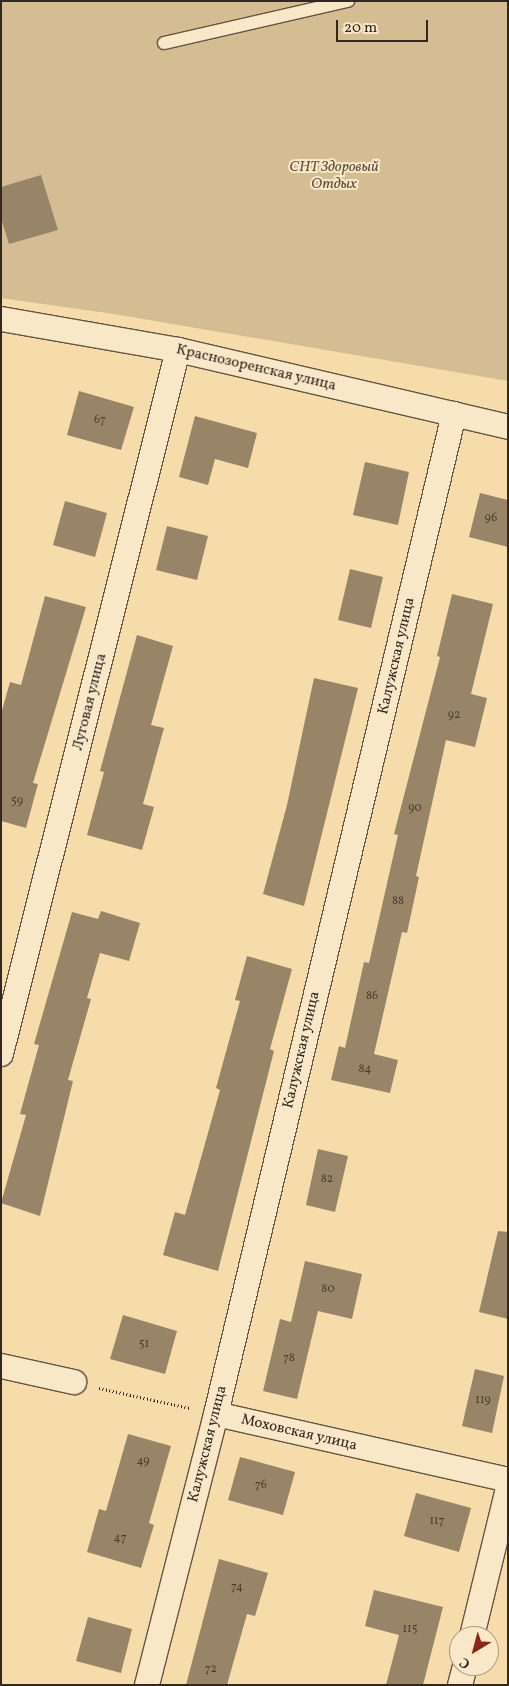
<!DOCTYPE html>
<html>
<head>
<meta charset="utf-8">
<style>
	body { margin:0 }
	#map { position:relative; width:509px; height:1686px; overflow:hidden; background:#f6dbab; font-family:Vollkorn,serif }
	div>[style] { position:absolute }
	.green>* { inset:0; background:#d5bd93 }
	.building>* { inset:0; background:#988568 }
	.path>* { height:3px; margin-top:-1.5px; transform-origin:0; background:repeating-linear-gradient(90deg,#322820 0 1px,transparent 0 3.5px) }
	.roads { filter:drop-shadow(1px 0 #635543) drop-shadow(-1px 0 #635543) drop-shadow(0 1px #635543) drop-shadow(0 -1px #635543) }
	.service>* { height:12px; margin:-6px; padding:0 6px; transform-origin:6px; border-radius:6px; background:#f9e8c8 }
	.minor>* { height:24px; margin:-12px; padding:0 12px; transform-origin:12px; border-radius:12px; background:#f9e8c8 }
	span { translate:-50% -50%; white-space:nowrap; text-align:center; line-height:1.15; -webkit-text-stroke:4px #f9e8c8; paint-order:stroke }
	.number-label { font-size:12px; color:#4c3f32 }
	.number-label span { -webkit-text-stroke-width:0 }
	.park-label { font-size:15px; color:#5b4d3d; font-style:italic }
	.street-label { font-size:15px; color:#322820 }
	.frame { position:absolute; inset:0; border:2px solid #322820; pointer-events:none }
	.north { position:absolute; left:449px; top:1626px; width:50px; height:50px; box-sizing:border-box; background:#f9e8c8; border:1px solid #a99b85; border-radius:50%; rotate:217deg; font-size:14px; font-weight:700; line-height:20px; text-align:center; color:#322820 }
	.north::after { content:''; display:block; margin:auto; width:18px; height:22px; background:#8f2418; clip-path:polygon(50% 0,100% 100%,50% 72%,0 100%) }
	.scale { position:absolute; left:336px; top:20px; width:92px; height:22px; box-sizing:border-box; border:2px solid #322820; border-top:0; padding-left:6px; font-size:15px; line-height:18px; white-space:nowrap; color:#322820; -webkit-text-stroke:4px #f9e8c8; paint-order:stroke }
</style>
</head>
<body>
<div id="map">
	<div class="green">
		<div style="clip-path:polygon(1px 1px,508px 1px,508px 381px,114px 314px,1px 298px)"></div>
	</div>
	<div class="building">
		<div style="clip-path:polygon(41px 175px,58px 230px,9px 244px,1px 218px,1px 187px)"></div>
		<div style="clip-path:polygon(79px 391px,134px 407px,121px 450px,67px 435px)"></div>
		<div style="clip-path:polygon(195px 416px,257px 433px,248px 468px,215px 459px,208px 485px,179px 477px)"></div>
		<div style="clip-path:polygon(365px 462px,409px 472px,398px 525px,353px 515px)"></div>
		<div style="clip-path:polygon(480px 493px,508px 500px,508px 547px,469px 537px)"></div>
		<div style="clip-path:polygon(65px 501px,107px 513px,95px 557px,53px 545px)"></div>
		<div style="clip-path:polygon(167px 526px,208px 536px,197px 580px,156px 570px)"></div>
		<div style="clip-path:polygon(350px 569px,383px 577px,371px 628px,338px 620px)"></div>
		<div style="clip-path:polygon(452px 594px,493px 604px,471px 694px,487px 698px,475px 747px,446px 740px,416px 876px,419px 877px,407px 933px,402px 932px,374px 1054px,398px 1060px,390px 1093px,331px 1080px,339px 1046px,345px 1048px,364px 962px,369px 963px,398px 835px,394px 834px,440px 657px,437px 656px)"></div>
		<div style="clip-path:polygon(45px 596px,86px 607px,33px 783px,38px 784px,26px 828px,1px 821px,1px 714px,10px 682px,21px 685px)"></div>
		<div style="clip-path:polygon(137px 635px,173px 646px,151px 725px,164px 728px,143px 804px,154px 807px,142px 850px,87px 835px,104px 772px,100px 771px)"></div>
		<div style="clip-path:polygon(314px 678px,358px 688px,304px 906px,263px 894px,287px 805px)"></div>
		<div style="clip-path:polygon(101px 911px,140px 923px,129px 961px,100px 953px,87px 998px,91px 999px,68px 1080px,73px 1081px,40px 1216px,1px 1203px,26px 1115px,20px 1114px,39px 1045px,34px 1044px,72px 912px,98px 919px)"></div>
		<div style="clip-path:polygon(247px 956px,292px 969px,270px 1049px,274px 1051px,218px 1271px,163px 1255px,175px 1212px,185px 1215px,220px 1090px,216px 1088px,240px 1001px,235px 1000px)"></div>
		<div style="clip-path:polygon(318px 1149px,348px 1156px,335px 1212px,306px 1205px)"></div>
		<div style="clip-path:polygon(498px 1231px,508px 1232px,508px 1319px,479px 1312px)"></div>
		<div style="clip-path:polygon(305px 1261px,362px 1274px,352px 1319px,318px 1311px,297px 1399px,263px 1391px,280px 1319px,291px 1322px)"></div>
		<div style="clip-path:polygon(123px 1315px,177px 1331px,165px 1374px,110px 1359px)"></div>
		<div style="clip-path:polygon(475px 1369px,504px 1376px,492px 1433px,462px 1426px)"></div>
		<div style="clip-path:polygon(128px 1434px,171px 1446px,149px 1523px,154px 1525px,141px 1568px,87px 1552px,99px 1509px,106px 1511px)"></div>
		<div style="clip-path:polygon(240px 1457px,295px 1472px,283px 1515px,228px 1500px)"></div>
		<div style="clip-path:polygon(416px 1493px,471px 1508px,459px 1552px,404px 1536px)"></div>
		<div style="clip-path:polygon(219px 1559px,268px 1573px,255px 1616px,247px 1614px,227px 1685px,186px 1685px)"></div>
		<div style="clip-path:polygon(374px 1590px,443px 1607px,423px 1685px,386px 1685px,399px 1635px,365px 1626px)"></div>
		<div style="clip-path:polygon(88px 1617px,132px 1629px,121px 1673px,76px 1661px)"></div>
	</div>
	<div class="path">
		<div style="left:99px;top:1388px;width:93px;rotate:12.4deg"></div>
	</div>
	<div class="roads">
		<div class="service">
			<div style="left:164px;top:43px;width:189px;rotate:-12.9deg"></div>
		</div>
		<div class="minor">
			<div style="left:1px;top:319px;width:180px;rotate:9.9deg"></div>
			<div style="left:178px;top:350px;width:339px;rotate:13.1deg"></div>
			<div style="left:1px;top:1054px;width:726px;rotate:-75.89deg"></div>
			<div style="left:1px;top:1366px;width:75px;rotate:12.4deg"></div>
			<div style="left:216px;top:1414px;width:299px;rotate:12.7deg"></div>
			<div style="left:472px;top:1636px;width:152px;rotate:-76.3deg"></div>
			<div style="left:147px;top:1685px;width:280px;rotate:-75.7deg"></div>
			<div style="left:216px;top:1414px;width:1028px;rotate:-76.61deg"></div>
			<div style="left:460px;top:1685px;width:20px;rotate:-75deg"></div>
		</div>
	</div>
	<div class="number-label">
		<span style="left:100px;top:421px">67</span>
		<span style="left:491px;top:519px">96</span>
		<span style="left:454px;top:716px">92</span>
		<span style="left:17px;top:802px">59</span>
		<span style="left:415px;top:809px">90</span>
		<span style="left:398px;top:902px">88</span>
		<span style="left:372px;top:997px">86</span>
		<span style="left:365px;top:1070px">84</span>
		<span style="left:327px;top:1180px">82</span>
		<span style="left:328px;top:1290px">80</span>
		<span style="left:144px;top:1345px">51</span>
		<span style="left:289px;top:1359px">78</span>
		<span style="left:483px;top:1401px">119</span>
		<span style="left:143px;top:1462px">49</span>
		<span style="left:261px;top:1486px">76</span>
		<span style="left:437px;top:1522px">117</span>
		<span style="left:120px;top:1539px">47</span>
		<span style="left:237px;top:1588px">74</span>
		<span style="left:410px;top:1630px">115</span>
		<span style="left:211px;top:1670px">72</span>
	</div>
	<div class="park-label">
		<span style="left:334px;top:176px">СНТ Здоровый<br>Отдых</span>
	</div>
	<div class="street-label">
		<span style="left:256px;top:368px;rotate:13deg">Краснозоренская улица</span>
		<span style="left:397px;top:656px;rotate:-77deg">Калужская улица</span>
		<span style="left:90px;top:702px;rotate:-76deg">Луговая улица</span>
		<span style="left:302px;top:1050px;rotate:-77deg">Калужская улица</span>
		<span style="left:299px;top:1433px;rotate:13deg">Моховская улица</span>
		<span style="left:208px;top:1444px;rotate:-76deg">Калужская улица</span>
	</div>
	<div class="frame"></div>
	<div class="north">С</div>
	<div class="scale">20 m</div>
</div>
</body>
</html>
